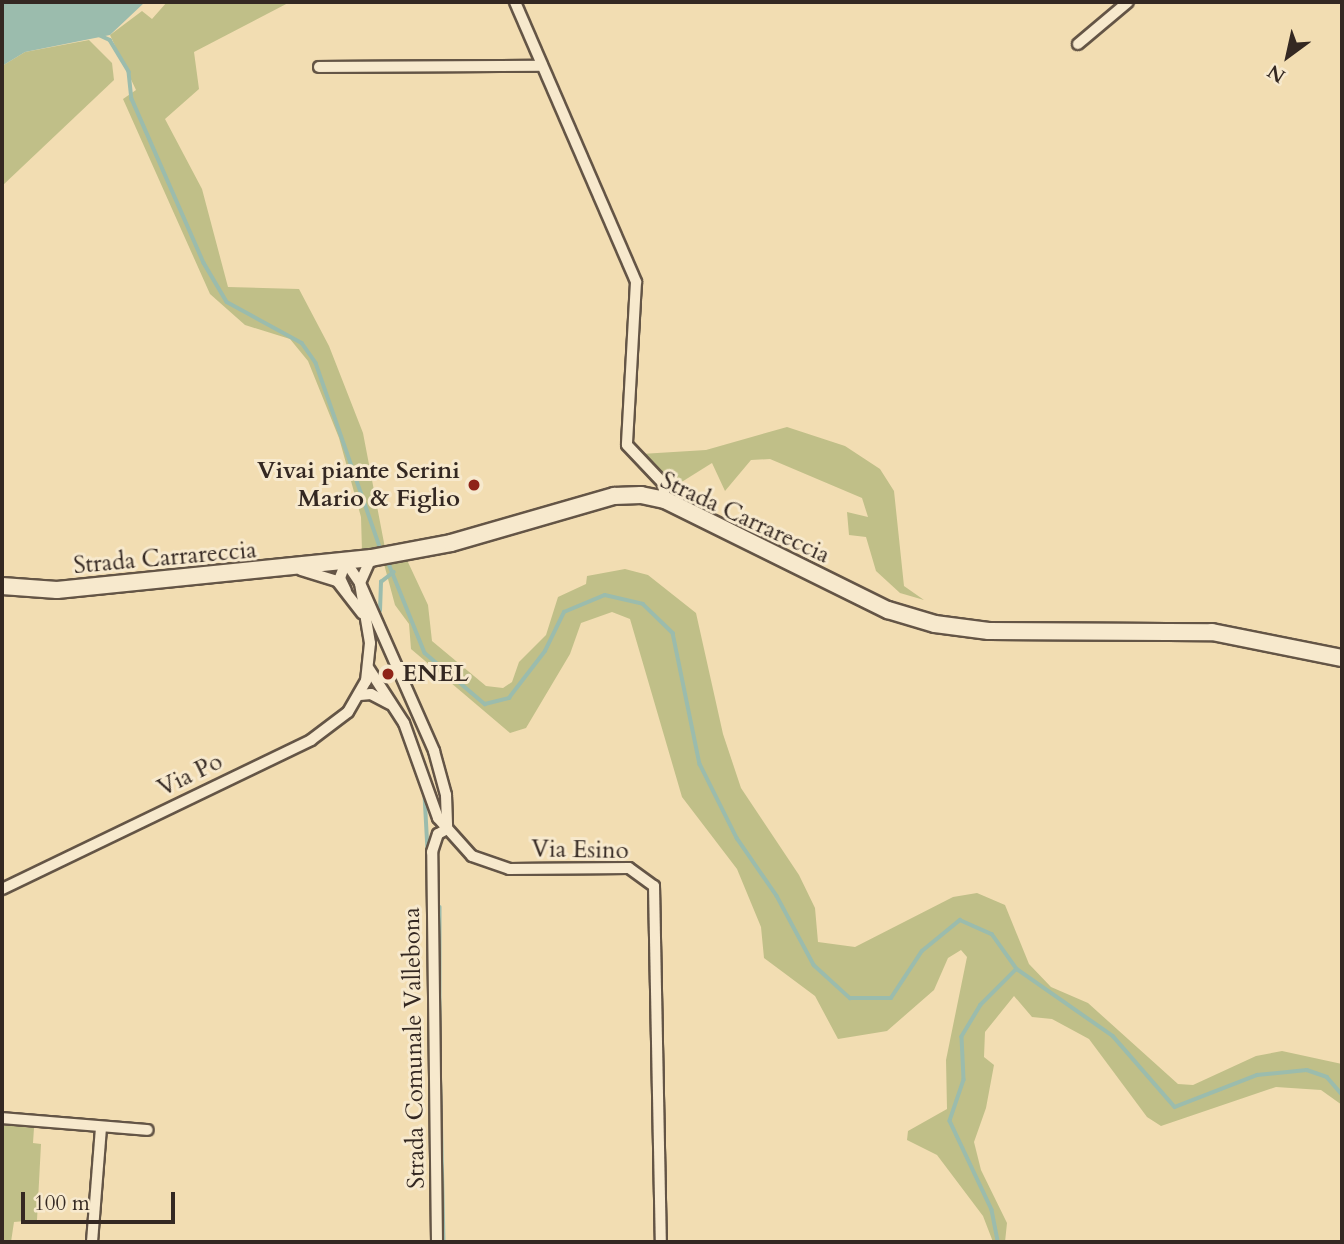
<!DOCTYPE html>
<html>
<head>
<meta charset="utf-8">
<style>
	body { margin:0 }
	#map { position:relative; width:1344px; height:1244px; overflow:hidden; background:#f2ddb2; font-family:Cardo,serif }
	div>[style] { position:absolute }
	.green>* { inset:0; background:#c0bf88 }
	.water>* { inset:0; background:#9bbcad }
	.stream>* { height:3.5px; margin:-1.75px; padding:0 1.75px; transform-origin:1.75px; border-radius:1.75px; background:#9bbcad }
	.roads { filter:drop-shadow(2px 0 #645546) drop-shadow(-2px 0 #645546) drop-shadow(0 2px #645546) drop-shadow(0 -2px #645546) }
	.minor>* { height:10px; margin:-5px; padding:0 5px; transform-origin:5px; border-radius:5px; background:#f7e9cd }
	.secondary>* { height:16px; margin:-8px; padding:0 8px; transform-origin:8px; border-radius:8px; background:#f7e9cd }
	.dots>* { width:19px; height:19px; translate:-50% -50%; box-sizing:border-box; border:4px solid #f7e9cd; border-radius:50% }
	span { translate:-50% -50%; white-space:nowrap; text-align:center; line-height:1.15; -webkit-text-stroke:6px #f7e9cd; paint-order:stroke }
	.poi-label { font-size:24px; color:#342822; font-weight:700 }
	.right { translate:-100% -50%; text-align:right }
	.left { translate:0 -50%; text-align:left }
	.street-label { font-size:24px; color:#342822 }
	.frame { position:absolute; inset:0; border:4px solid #342822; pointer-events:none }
	.north { position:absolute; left:1253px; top:21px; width:70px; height:70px; -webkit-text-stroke:5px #f7e9cd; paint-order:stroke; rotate:213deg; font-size:19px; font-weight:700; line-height:28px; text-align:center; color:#342822 }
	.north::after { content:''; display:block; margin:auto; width:24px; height:32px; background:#342822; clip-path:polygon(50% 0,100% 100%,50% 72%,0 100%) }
	.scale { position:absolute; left:21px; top:1192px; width:154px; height:32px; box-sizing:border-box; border:4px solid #342822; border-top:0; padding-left:9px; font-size:21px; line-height:24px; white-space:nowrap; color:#342822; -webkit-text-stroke:5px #f7e9cd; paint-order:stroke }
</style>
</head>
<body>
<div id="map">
	<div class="green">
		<div style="clip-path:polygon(167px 2px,290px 2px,194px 52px,199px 89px,165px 119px,202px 189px,228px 287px,299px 289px,329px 346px,363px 433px,385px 548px,362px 552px,361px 517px,339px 438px,308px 361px,290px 339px,245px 325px,210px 294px,123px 99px,136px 90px,110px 35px,142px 11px,152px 19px)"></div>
		<div style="clip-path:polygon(89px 40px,112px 63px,114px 80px,2px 186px,2px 66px,25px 52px)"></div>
		<div style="clip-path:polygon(787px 427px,845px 446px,880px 469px,894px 491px,904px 586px,924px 600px,900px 593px,876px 571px,866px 537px,849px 535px,847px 512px,868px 517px,862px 498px,770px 459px,751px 460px,725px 491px,712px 463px,672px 488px,641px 454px,706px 450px)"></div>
		<div style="clip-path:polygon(407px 560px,428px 605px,432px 641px,486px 686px,503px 688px,512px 682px,519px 662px,546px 635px,558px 597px,586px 584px,587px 576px,625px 569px,648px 575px,696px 613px,723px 734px,741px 788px,799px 875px,815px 908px,818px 942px,855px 947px,953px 897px,977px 893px,1005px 905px,1029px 964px,1051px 987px,1088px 1003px,1178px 1084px,1193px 1085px,1256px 1056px,1282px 1051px,1342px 1064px,1342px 1105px,1321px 1090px,1276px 1087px,1161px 1126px,1147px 1117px,1089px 1039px,1052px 1019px,1032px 1017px,1014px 996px,985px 1032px,984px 1057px,994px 1065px,986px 1108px,974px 1142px,981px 1170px,1007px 1223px,1005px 1242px,993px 1242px,983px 1216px,937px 1155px,907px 1140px,908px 1131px,947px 1109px,946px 1060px,967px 957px,961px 950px,948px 958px,934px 990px,887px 1031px,838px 1039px,815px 996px,764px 958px,761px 927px,737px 869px,682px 797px,630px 619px,612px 612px,581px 623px,570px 654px,526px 728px,510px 733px,411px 649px,409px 624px,395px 605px,384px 564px)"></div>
		<div style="clip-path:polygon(2px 1125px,34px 1128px,33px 1143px,41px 1144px,37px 1220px,14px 1222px,11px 1242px,2px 1242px)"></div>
	</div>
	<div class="water">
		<div style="clip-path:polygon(2px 2px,145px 2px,110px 35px,25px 52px,2px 66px)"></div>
	</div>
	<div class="stream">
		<div style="left:99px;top:35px;width:12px;rotate:24deg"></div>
		<div style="left:110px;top:40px;width:37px;rotate:59deg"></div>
		<div style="left:129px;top:72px;width:27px;rotate:84deg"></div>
		<div style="left:132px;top:99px;width:179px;rotate:66.3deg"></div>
		<div style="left:204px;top:263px;width:45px;rotate:59.5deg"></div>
		<div style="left:227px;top:302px;width:85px;rotate:28.7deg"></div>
		<div style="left:302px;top:343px;width:24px;rotate:55deg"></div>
		<div style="left:316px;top:363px;width:198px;rotate:70.8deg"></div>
		<div style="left:387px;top:559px;width:101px;rotate:68deg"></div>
		<div style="left:425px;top:653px;width:79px;rotate:40.4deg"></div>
		<div style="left:485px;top:704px;width:25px;rotate:-14deg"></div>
		<div style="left:509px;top:698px;width:59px;rotate:-52.5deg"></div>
		<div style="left:545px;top:651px;width:43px;rotate:-64deg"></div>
		<div style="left:564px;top:612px;width:44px;rotate:-22.5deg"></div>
		<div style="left:605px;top:595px;width:39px;rotate:13deg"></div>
		<div style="left:643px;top:604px;width:42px;rotate:44deg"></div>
		<div style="left:673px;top:633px;width:134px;rotate:78.4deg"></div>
		<div style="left:700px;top:764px;width:83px;rotate:63.4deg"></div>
		<div style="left:737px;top:838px;width:70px;rotate:55.4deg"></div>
		<div style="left:777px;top:896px;width:78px;rotate:61.8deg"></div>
		<div style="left:814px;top:965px;width:49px;rotate:42.5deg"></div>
		<div style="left:850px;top:998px;width:41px"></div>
		<div style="left:891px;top:998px;width:56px;rotate:-56.6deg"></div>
		<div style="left:922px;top:951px;width:49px;rotate:-39.2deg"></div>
		<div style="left:960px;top:920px;width:35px;rotate:24deg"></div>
		<div style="left:992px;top:934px;width:43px;rotate:54.5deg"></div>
		<div style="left:1017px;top:969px;width:51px;rotate:135deg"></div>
		<div style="left:981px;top:1005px;width:37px;rotate:121deg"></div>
		<div style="left:962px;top:1037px;width:43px;rotate:87.3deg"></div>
		<div style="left:964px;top:1080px;width:43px;rotate:108.9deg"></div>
		<div style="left:950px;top:1121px;width:98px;rotate:64.7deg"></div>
		<div style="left:992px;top:1210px;width:33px;rotate:79deg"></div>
		<div style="left:380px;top:611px;width:29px;rotate:-88deg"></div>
		<div style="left:381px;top:582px;width:16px;rotate:-38deg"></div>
		<div style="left:425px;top:795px;width:55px;rotate:86.9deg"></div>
		<div style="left:440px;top:907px;width:135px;rotate:90deg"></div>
		<div style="left:1017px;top:969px;width:117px;rotate:34.9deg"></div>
		<div style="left:1113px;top:1036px;width:94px;rotate:48.9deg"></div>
		<div style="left:1175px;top:1107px;width:88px;rotate:-21.3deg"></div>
		<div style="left:1257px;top:1075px;width:50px;rotate:-5.7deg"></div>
		<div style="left:1307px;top:1070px;width:21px;rotate:19deg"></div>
		<div style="left:1327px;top:1077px;width:23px;rotate:49deg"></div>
		<div style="left:440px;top:1053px;width:189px;rotate:88.8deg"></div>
	</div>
	<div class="roads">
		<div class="minor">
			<div style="left:515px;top:2px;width:305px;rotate:66.6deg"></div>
			<div style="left:636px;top:282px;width:163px;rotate:93.2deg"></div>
			<div style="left:627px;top:445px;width:52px;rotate:46.5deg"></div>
			<div style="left:663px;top:483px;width:17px;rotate:83deg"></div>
			<div style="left:1078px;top:44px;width:65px;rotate:-40deg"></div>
			<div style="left:319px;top:67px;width:223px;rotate:-0.3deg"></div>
			<div style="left:371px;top:558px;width:27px;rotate:114deg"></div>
			<div style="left:360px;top:583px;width:184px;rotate:66.2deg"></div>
			<div style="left:434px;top:751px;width:46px;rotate:74.7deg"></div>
			<div style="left:446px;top:795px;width:34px;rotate:88deg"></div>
			<div style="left:301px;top:570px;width:38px;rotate:17deg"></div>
			<div style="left:337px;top:581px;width:41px;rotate:52deg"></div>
			<div style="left:369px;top:669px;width:64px;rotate:57.1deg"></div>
			<div style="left:404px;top:723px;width:101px;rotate:70.3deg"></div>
			<div style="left:438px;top:818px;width:51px;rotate:48.2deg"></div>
			<div style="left:472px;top:856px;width:39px;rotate:19deg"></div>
			<div style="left:509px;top:869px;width:120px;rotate:-0.5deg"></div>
			<div style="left:629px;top:868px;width:31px;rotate:36deg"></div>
			<div style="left:654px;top:886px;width:356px;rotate:88.9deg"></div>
			<div style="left:360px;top:695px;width:11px;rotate:-5deg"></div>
			<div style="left:371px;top:694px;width:21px;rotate:28deg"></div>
			<div style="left:2px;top:889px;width:343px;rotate:-25.7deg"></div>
			<div style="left:311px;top:740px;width:46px;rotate:-37.1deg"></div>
			<div style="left:348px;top:712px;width:36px;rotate:-60deg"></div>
			<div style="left:366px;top:681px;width:38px;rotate:-84deg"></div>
			<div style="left:370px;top:643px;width:61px;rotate:-99.5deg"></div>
			<div style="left:360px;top:583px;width:25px;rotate:-124deg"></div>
			<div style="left:346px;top:562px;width:17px;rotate:111deg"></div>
			<div style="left:340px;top:578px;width:14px;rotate:65deg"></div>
			<div style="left:2px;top:1118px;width:146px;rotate:4.7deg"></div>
			<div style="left:92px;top:1242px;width:114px;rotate:-85.5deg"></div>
			<div style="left:437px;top:1242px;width:390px;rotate:-90.7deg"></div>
			<div style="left:432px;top:852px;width:19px;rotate:-72deg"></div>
			<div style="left:438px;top:834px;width:10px;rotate:-29deg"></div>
		</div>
		<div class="secondary">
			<div style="left:2px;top:586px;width:55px;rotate:4.2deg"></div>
			<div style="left:57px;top:590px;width:316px;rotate:-5.8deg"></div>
			<div style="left:371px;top:558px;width:81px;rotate:-10.6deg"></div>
			<div style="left:451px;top:543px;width:170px;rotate:-16.1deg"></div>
			<div style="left:614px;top:496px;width:27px;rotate:-2deg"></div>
			<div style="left:641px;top:495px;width:25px;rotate:12deg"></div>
			<div style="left:665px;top:500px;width:249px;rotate:26.3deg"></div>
			<div style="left:888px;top:610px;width:49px;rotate:16.6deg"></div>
			<div style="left:935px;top:624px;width:54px;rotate:7.4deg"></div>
			<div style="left:989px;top:631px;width:223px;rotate:0.3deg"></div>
			<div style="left:1212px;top:632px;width:133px;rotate:11.3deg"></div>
		</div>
	</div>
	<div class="dots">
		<div style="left:474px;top:485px;background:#8f2418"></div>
		<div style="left:388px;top:674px;background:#8f2418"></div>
	</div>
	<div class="poi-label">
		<span class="right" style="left:460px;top:485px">Vivai piante Serini<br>Mario &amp; Figlio</span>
		<span class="left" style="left:402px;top:674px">ENEL</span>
	</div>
	<div class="street-label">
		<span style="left:745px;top:518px;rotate:25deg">Strada Carrareccia</span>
		<span style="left:165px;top:558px;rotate:-5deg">Strada Carrareccia</span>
		<span style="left:190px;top:775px;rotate:-26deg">Via Po</span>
		<span style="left:580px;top:850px;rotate:1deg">Via Esino</span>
		<span style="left:414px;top:1048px;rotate:-91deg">Strada Comunale Vallebona</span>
	</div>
	<div class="frame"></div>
	<div class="north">N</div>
	<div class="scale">100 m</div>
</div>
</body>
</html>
